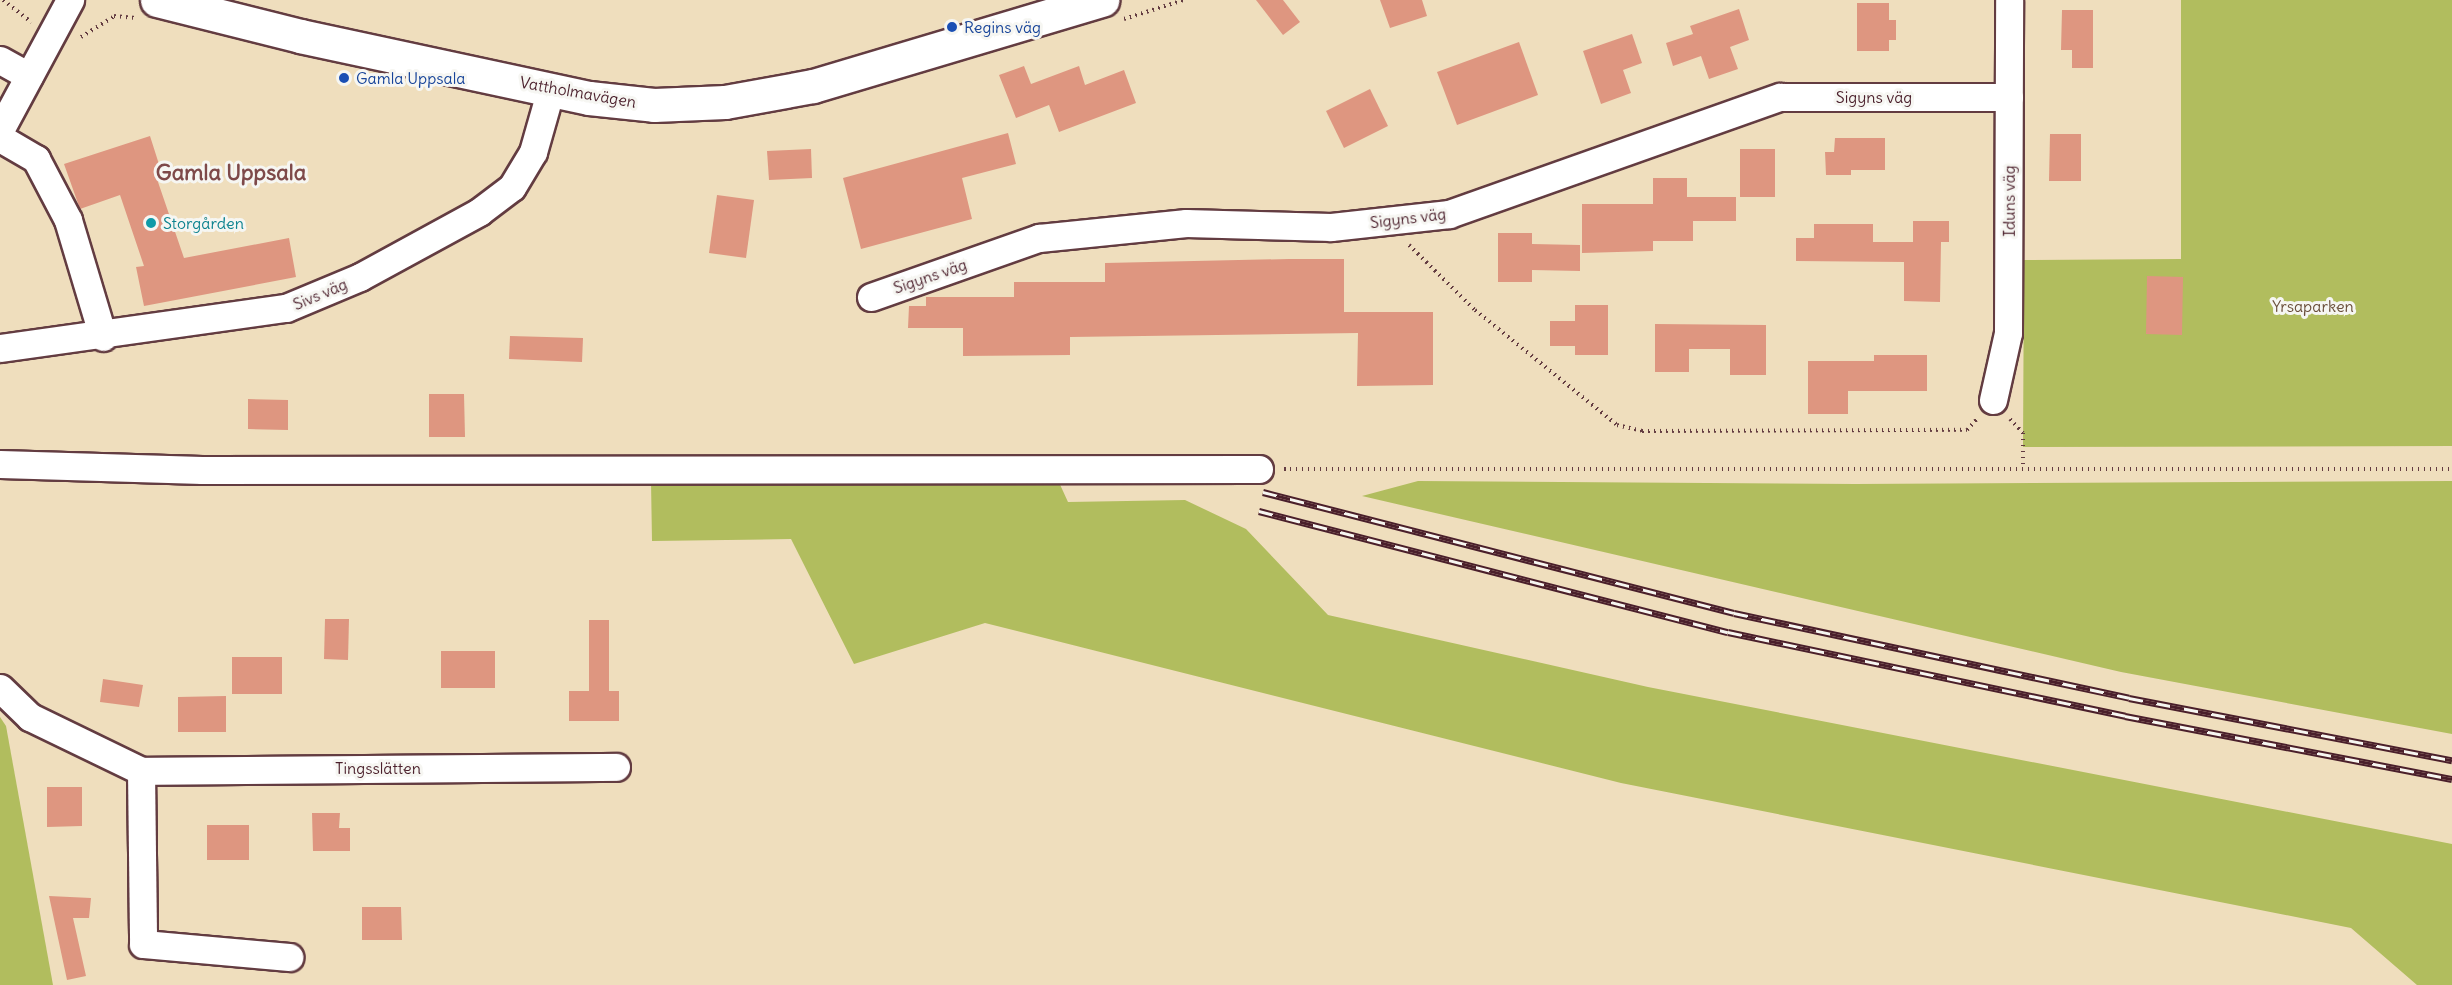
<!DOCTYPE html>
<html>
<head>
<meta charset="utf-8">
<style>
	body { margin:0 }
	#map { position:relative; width:2452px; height:985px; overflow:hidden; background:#efdebd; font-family:Delius,sans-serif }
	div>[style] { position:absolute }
	.green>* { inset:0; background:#b1bd5e }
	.building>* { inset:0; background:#de9680 }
	.path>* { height:4px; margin-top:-2px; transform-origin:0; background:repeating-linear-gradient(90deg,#633c41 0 1.5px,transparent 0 6px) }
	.roads { filter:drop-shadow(2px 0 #633c41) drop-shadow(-2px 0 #633c41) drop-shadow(0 2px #633c41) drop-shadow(0 -2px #633c41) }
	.minor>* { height:27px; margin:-13.5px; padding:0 13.5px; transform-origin:13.5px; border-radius:13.5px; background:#fff }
	.major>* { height:33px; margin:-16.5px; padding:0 16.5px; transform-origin:16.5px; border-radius:16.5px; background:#fff }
	.rail>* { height:7px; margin-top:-3.5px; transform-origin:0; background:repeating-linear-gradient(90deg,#f6f6f2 0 14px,#4a1f2b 0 28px); box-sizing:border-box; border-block:2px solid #4a1f2b }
	.dots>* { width:16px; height:16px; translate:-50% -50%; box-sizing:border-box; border:3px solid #f6f6f2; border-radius:50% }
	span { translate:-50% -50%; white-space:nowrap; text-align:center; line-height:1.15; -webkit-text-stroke:6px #f6f6f2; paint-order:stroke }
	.transit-label { font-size:16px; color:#164399 }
	.left { translate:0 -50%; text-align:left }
	.street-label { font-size:16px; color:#4a1f2b }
	.culture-label { font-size:16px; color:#0d838f }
	.park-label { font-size:16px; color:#694e3a }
	.district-label { font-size:22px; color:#7e4949; font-weight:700 }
</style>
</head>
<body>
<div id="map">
	<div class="green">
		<div style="clip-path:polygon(2181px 0,2452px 0,2452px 446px,2023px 447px,2024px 260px,2181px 259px)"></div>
		<div style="clip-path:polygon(1057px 478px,1068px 502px,1185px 500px,1246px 529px,1328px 615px,1648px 687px,2452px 844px,2452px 985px,2417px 985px,2351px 928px,1621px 783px,985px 623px,854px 664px,791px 539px,652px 541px,651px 481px)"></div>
		<div style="clip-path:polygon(1418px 481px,1855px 484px,2452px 481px,2452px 734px,2121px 672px,1362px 496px)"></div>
		<div style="clip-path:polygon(0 717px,6px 726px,53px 985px,0 985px)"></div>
	</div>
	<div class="building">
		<div style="clip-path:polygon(1256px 0,1283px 0,1300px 22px,1283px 35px)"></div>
		<div style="clip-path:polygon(1380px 0,1422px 0,1427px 16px,1390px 28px)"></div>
		<div style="clip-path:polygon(1857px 3px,1889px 3px,1889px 20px,1896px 20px,1896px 40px,1889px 40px,1889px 51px,1857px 51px)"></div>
		<div style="clip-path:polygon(1739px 9px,1749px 40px,1730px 47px,1738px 69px,1709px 79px,1701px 56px,1673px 66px,1666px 43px,1693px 34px,1690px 26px)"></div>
		<div style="clip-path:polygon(2062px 10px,2093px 10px,2093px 68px,2072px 68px,2072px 50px,2061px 50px)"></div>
		<div style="clip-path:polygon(1632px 34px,1642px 63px,1623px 70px,1631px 93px,1601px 104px,1583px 51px)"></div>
		<div style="clip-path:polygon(1519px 42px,1538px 95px,1457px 125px,1437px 72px)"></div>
		<div style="clip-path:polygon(1024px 66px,1031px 84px,1079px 66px,1085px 85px,1124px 70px,1136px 103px,1059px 132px,1049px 105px,1016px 118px,999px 75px)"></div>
		<div style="clip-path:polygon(1370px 89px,1388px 126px,1344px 148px,1326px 111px)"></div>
		<div style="clip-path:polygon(1008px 133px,1016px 164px,962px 178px,972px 219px,861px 249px,843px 178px)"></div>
		<div style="clip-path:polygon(2050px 134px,2081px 134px,2081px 181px,2049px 181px)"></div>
		<div style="clip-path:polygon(150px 136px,164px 180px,158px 182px,184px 258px,289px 238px,296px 277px,144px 306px,136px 267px,144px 266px,120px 195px,80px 209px,64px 164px)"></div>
		<div style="clip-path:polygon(1835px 138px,1885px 138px,1885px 170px,1851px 170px,1851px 175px,1826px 175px,1825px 152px,1834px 152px)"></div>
		<div style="clip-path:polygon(811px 149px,812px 178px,769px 180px,767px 151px)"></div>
		<div style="clip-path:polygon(1740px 149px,1775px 149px,1775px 197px,1740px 197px)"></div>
		<div style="clip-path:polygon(1653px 178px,1687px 178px,1687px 197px,1736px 197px,1736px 221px,1693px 221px,1693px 241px,1653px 241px,1653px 251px,1582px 253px,1582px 204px,1653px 204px)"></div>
		<div style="clip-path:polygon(717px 195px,754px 200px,746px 258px,709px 253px)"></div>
		<div style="clip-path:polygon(1913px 221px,1949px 221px,1949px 242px,1941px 242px,1940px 302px,1904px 301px,1904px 262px,1796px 261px,1796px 238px,1814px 238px,1814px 224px,1873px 224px,1873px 242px,1913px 242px)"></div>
		<div style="clip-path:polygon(1498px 233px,1532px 233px,1532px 244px,1580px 245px,1580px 271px,1532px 270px,1532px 282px,1498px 282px)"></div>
		<div style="clip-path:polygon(1289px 259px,1344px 259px,1344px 312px,1433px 312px,1433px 385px,1357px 386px,1358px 333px,1070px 337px,1070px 355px,963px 356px,963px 328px,908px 328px,909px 306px,926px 306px,926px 297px,1014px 297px,1014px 282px,1105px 282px,1105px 263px)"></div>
		<div style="clip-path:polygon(2147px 276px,2183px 277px,2182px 335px,2146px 334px)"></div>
		<div style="clip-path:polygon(1575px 305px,1608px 305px,1608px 355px,1575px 355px,1575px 346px,1550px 346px,1550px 321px,1575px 321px)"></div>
		<div style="clip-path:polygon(1655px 324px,1766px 325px,1766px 375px,1730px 375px,1730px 349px,1689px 349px,1689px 372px,1655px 372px)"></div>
		<div style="clip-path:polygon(510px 336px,583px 338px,582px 362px,509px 359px)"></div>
		<div style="clip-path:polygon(1874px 355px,1927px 355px,1927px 391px,1848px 391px,1848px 414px,1808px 414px,1808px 361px,1874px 361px)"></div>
		<div style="clip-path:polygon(429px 394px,464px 394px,465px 437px,429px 437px)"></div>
		<div style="clip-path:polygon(248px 399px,288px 400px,288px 430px,248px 429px)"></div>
		<div style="clip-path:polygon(325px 619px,349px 619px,348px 660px,324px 659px)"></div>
		<div style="clip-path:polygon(589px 620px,609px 620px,609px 691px,619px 691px,619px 721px,569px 721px,569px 691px,589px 691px)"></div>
		<div style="clip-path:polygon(441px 651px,495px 651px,495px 688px,441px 688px)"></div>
		<div style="clip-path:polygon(232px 657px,282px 657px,282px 694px,232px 694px)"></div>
		<div style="clip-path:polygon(103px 679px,143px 685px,139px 707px,100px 702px)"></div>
		<div style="clip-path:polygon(226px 696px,226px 732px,178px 732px,178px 697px)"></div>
		<div style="clip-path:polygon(47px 787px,82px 787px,82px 826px,47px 827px)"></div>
		<div style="clip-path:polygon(312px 813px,340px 813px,339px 828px,350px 828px,350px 851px,313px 851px)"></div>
		<div style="clip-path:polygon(207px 825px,249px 825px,249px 860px,207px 860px)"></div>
		<div style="clip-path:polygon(49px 896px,91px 898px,89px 918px,73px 918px,86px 976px,67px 980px)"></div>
		<div style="clip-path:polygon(362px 907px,401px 907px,402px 940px,362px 940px)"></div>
	</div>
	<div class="path">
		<div style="left:3px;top:0;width:36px;rotate:38deg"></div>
		<div style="left:1124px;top:19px;width:63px;rotate:-17.6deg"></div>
		<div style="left:81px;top:37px;width:39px;rotate:-32deg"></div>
		<div style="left:114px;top:16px;width:22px;rotate:5deg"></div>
		<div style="left:1409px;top:245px;width:93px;rotate:44.6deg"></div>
		<div style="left:1475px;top:310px;width:183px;rotate:39deg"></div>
		<div style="left:1617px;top:425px;width:26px;rotate:13deg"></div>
		<div style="left:1642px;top:431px;width:325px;rotate:-0.2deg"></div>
		<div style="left:1967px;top:430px;width:15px;rotate:-48deg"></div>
		<div style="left:2010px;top:419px;width:19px;rotate:47deg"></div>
		<div style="left:2023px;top:433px;width:36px;rotate:90deg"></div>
		<div style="left:1284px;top:469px;width:1168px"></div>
	</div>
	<div class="roads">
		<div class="minor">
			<div style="left:0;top:60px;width:33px;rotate:29deg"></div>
			<div style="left:0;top:130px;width:148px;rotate:-61.7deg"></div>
			<div style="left:0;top:138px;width:42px;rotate:30.3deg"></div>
			<div style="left:36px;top:159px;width:69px;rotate:62.3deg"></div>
			<div style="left:68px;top:220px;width:122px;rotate:73.3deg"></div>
			<div style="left:871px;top:297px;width:178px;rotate:-19.4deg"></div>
			<div style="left:1039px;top:238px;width:148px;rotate:-5.8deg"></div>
			<div style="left:1186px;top:223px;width:145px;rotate:1.6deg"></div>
			<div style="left:1331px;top:227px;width:119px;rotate:-6.3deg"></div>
			<div style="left:1449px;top:214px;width:351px;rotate:-19.5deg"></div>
			<div style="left:1780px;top:97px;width:229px"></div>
			<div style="left:0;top:348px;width:289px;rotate:-8deg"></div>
			<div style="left:286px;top:308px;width:80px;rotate:-22.7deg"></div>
			<div style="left:360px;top:277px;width:136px;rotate:-28.6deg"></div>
			<div style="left:479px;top:212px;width:41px;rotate:-37.1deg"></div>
			<div style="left:512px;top:187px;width:41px;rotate:-59deg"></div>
			<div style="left:533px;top:152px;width:66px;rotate:-74.1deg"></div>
			<div style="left:1993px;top:400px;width:69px;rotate:-77.4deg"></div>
			<div style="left:2008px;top:333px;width:333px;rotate:-89.8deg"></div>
			<div style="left:0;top:464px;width:202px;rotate:1.7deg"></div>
			<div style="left:202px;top:470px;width:1057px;rotate:-0.05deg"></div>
			<div style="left:0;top:688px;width:42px;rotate:44deg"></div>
			<div style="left:30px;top:717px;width:123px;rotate:25.9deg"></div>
			<div style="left:141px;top:771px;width:475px;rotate:-0.5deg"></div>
			<div style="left:141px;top:771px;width:173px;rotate:89.3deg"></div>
			<div style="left:143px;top:944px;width:147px;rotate:5.1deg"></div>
		</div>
		<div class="major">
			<div style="left:157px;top:0;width:147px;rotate:14.1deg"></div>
			<div style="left:300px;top:36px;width:296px;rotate:12.1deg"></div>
			<div style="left:589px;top:98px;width:65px;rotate:6.1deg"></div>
			<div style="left:654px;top:105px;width:71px;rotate:-2.4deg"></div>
			<div style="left:725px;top:102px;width:89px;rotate:-10.3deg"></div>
			<div style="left:813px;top:86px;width:302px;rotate:-16.6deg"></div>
		</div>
	</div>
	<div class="rail">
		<div style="left:1263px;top:492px;width:486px;rotate:14.4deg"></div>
		<div style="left:1734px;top:613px;width:404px;rotate:12.1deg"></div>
		<div style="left:2129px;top:698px;width:329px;rotate:10.9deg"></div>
		<div style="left:1259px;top:511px;width:484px;rotate:14.5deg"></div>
		<div style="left:1728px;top:632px;width:406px;rotate:11.9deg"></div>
		<div style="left:2125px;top:716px;width:333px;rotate:10.9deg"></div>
	</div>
	<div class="dots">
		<div style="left:952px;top:27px;background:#1a4fb4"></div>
		<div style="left:344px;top:78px;background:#1a4fb4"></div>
		<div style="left:151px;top:223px;background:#0f9aa8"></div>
	</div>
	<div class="transit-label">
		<span class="left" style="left:964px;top:27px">Regins väg</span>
		<span class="left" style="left:356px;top:78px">Gamla Uppsala</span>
	</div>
	<div class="street-label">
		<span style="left:578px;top:92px;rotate:10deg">Vattholmavägen</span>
		<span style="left:1874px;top:97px">Sigyns väg</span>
		<span style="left:2009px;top:201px;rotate:-90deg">Iduns väg</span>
		<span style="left:1408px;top:218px;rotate:-7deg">Sigyns väg</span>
		<span style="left:930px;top:276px;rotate:-19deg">Sigyns väg</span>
		<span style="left:320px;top:294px;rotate:-23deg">Sivs väg</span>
		<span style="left:378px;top:768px">Tingsslätten</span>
	</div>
	<div class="culture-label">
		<span class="left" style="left:163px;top:223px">Storgården</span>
	</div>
	<div class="park-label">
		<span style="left:2313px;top:306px">Yrsaparken</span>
	</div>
	<div class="district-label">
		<span style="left:231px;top:173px">Gamla Uppsala</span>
	</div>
</div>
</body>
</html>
